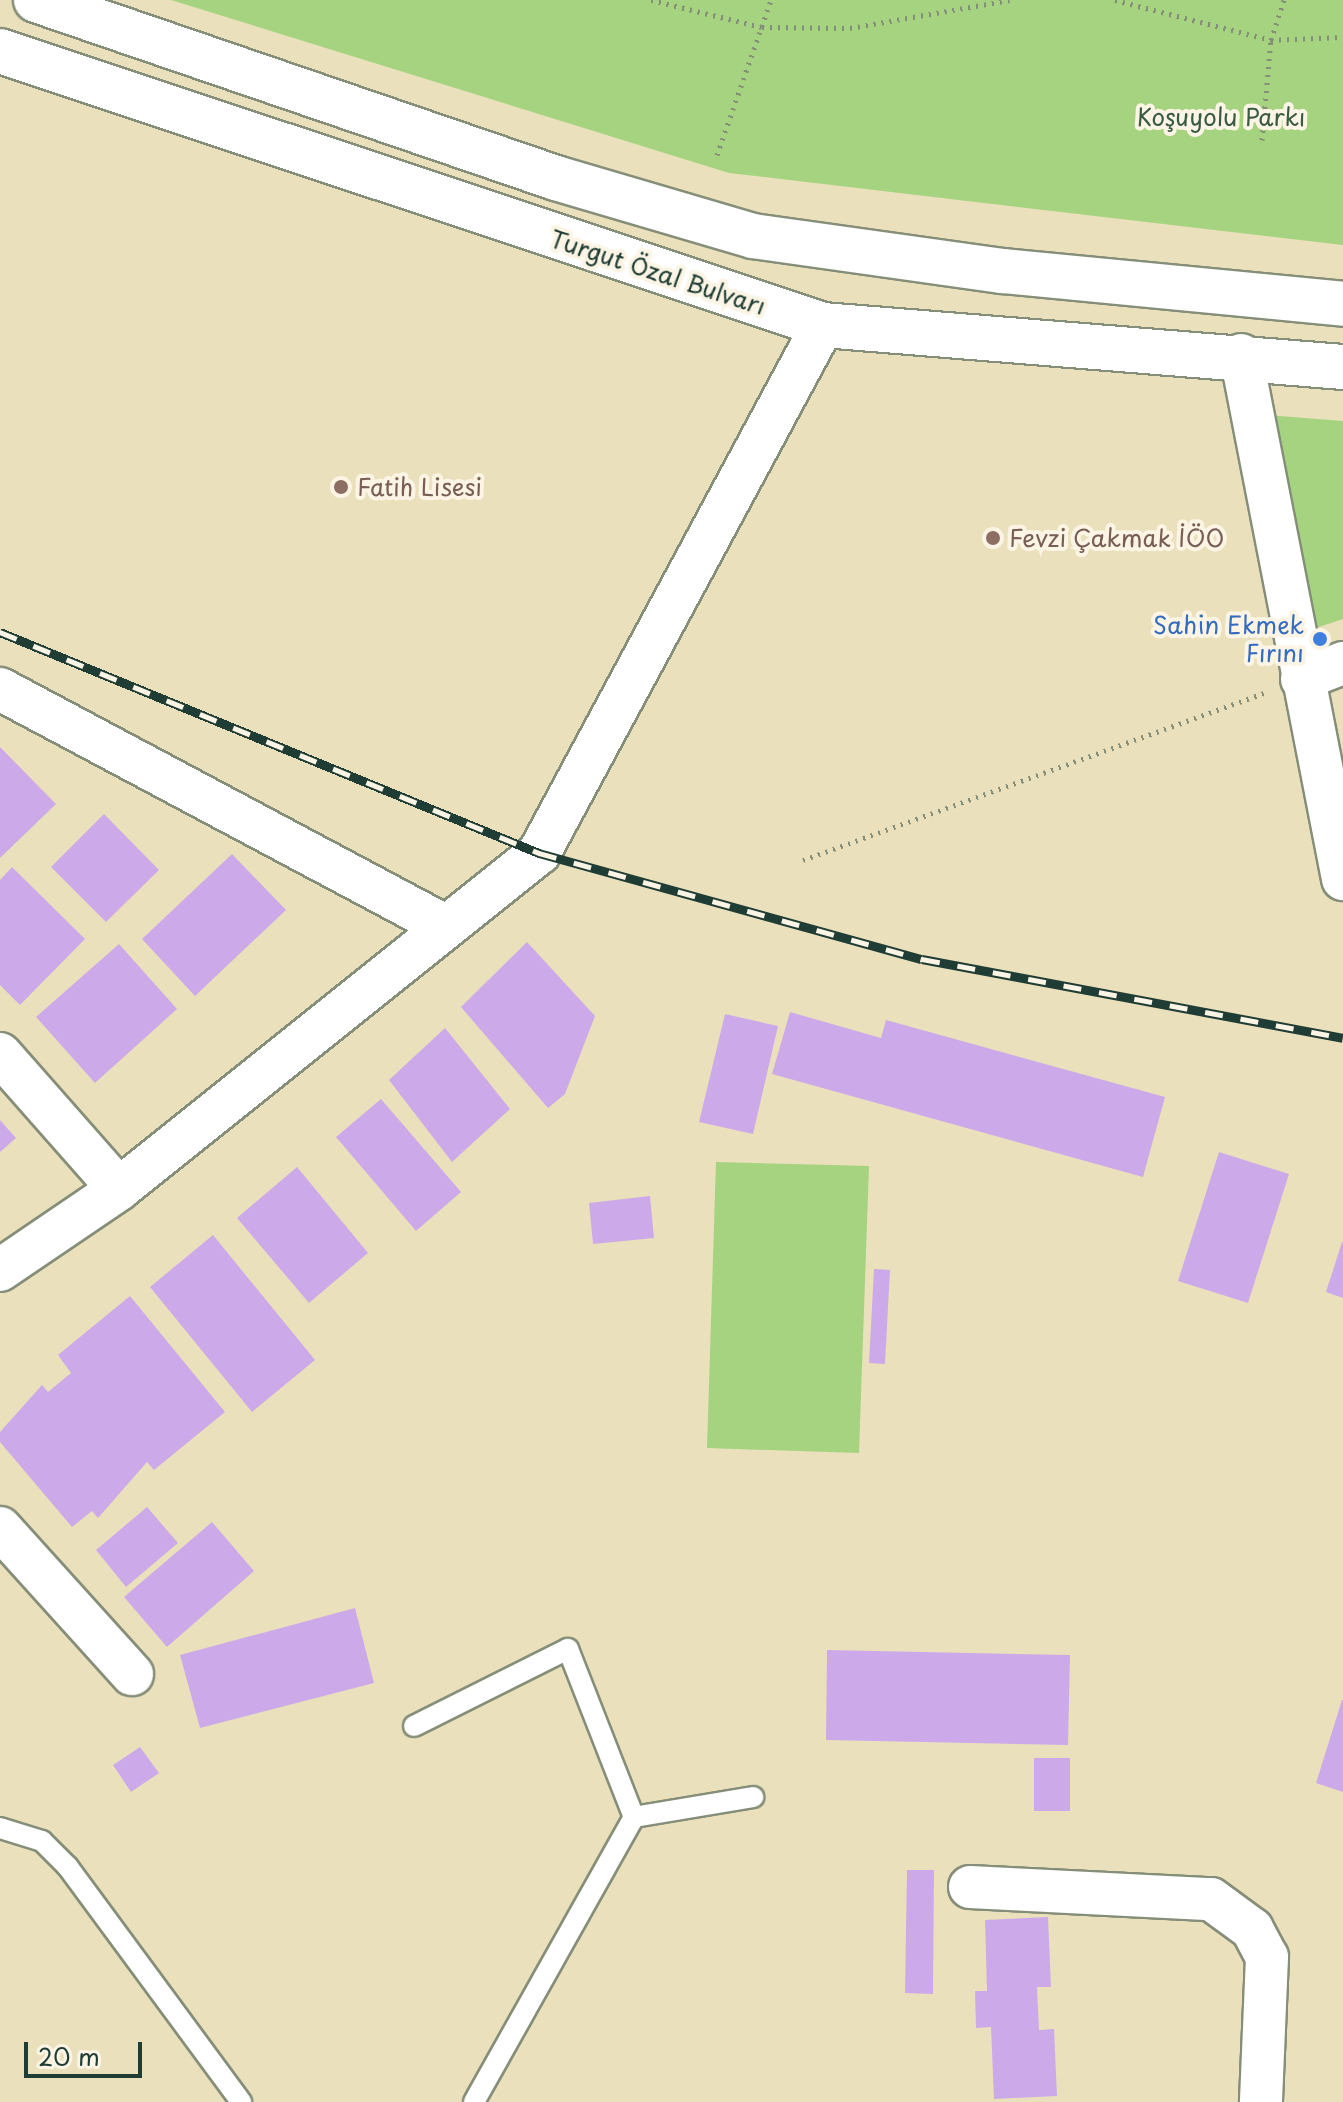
<!DOCTYPE html>
<html>
<head>
<meta charset="utf-8">
<style>
	body { margin:0 }
	#map { position:relative; width:1343px; height:2102px; overflow:hidden; background:#ebe0bc; font-family:"Playpen Sans",sans-serif }
	div>[style] { position:absolute }
	.green>* { inset:0; background:#a5d380 }
	.building>* { inset:0; background:#ccaae9 }
	.path>* { height:5px; margin-top:-2.5px; transform-origin:0; background:repeating-linear-gradient(90deg,#858e78 0 2px,transparent 0 8px) }
	.roads { filter:drop-shadow(2px 0 #858e78) drop-shadow(-2px 0 #858e78) drop-shadow(0 2px #858e78) drop-shadow(0 -2px #858e78) }
	.lane>* { height:20px; margin:-10px; padding:0 10px; transform-origin:10px; border-radius:10px; background:#fff }
	.street>* { height:42px; margin:-21px; padding:0 21px; transform-origin:21px; border-radius:21px; background:#fff }
	.secondary>* { height:44px; margin:-22px; padding:0 22px; transform-origin:22px; border-radius:22px; background:#fff }
	.rail>* { height:9px; margin-top:-4.5px; transform-origin:0; background:repeating-linear-gradient(90deg,#fcf5e5 0 18px,#1f3d34 0 36px); box-sizing:border-box; border-block:2px solid #1f3d34 }
	.dots>* { width:22px; height:22px; translate:-50% -50%; box-sizing:border-box; border:4px solid #fcf5e5; border-radius:50% }
	span { translate:-50% -50%; white-space:nowrap; text-align:center; line-height:1.15; -webkit-text-stroke:8px #fcf5e5; paint-order:stroke }
	.park-label { font-size:24px; color:#3a5b43 }
	.street-label { font-size:24px; color:#1f3d34 }
	.education-label { font-size:24px; color:#785e54 }
	.left { translate:0 -50%; text-align:left }
	.shop-label { font-size:24px; color:#366cbe }
	.right { translate:-100% -50%; text-align:right }
	.scale { position:absolute; left:24px; top:2042px; width:118px; height:36px; box-sizing:border-box; border:4px solid #1f3d34; border-top:0; padding-left:10px; font-size:24px; line-height:28px; white-space:nowrap; color:#1f3d34; -webkit-text-stroke:6px #fcf5e5; paint-order:stroke }
</style>
</head>
<body>
<div id="map">
	<div class="green">
		<div style="clip-path:polygon(171px 0,1343px 0,1343px 245px,729px 173px)"></div>
		<div style="clip-path:polygon(1268px 415px,1343px 421px,1343px 619px,1316px 628px)"></div>
		<div style="clip-path:polygon(716px 1162px,869px 1166px,859px 1453px,707px 1448px)"></div>
	</div>
	<div class="building">
		<div style="clip-path:polygon(0 747px,56px 804px,0 858px)"></div>
		<div style="clip-path:polygon(104px 814px,159px 870px,106px 922px,51px 867px)"></div>
		<div style="clip-path:polygon(232px 854px,286px 910px,195px 996px,142px 939px)"></div>
		<div style="clip-path:polygon(12px 867px,85px 939px,20px 1005px,0 985px,0 880px)"></div>
		<div style="clip-path:polygon(527px 942px,595px 1016px,565px 1094px,548px 1108px,461px 1007px)"></div>
		<div style="clip-path:polygon(119px 944px,177px 1009px,95px 1083px,36px 1017px)"></div>
		<div style="clip-path:polygon(790px 1012px,881px 1038px,886px 1020px,1165px 1097px,1143px 1177px,772px 1074px)"></div>
		<div style="clip-path:polygon(725px 1014px,778px 1026px,753px 1134px,699px 1122px)"></div>
		<div style="clip-path:polygon(445px 1028px,510px 1109px,452px 1162px,389px 1080px)"></div>
		<div style="clip-path:polygon(381px 1099px,461px 1192px,416px 1231px,336px 1137px)"></div>
		<div style="clip-path:polygon(0 1120px,16px 1138px,0 1152px)"></div>
		<div style="clip-path:polygon(1219px 1152px,1289px 1174px,1248px 1303px,1178px 1281px)"></div>
		<div style="clip-path:polygon(297px 1167px,368px 1253px,309px 1303px,237px 1218px)"></div>
		<div style="clip-path:polygon(650px 1196px,654px 1238px,593px 1244px,589px 1203px)"></div>
		<div style="clip-path:polygon(213px 1235px,315px 1360px,252px 1412px,150px 1287px)"></div>
		<div style="clip-path:polygon(1342px 1242px,1343px 1242px,1343px 1298px,1326px 1292px)"></div>
		<div style="clip-path:polygon(874px 1269px,890px 1270px,885px 1364px,869px 1363px)"></div>
		<div style="clip-path:polygon(130px 1296px,225px 1412px,154px 1470px,147px 1462px,98px 1518px,92px 1511px,72px 1527px,0 1442px,0 1432px,42px 1385px,48px 1392px,71px 1373px,58px 1355px)"></div>
		<div style="clip-path:polygon(147px 1507px,178px 1543px,126px 1587px,96px 1550px)"></div>
		<div style="clip-path:polygon(212px 1522px,254px 1571px,167px 1647px,124px 1597px)"></div>
		<div style="clip-path:polygon(355px 1608px,374px 1683px,200px 1728px,180px 1655px)"></div>
		<div style="clip-path:polygon(827px 1650px,1070px 1655px,1068px 1745px,826px 1740px)"></div>
		<div style="clip-path:polygon(1342px 1700px,1343px 1700px,1343px 1792px,1316px 1783px)"></div>
		<div style="clip-path:polygon(140px 1747px,159px 1773px,131px 1792px,113px 1765px)"></div>
		<div style="clip-path:polygon(1034px 1758px,1070px 1758px,1070px 1811px,1034px 1811px)"></div>
		<div style="clip-path:polygon(907px 1870px,934px 1870px,933px 1994px,905px 1993px)"></div>
		<div style="clip-path:polygon(1048px 1917px,1051px 1987px,1037px 1987px,1039px 2030px,1054px 2029px,1057px 2096px,994px 2099px,991px 2027px,976px 2028px,975px 1991px,987px 1991px,985px 1920px)"></div>
	</div>
	<div class="path">
		<div style="left:651px;top:0;width:114px;rotate:13.7deg"></div>
		<div style="left:762px;top:27px;width:88px;rotate:0.7deg"></div>
		<div style="left:850px;top:28px;width:162px;rotate:-9.9deg"></div>
		<div style="left:1115px;top:0;width:161px;rotate:14.4deg"></div>
		<div style="left:1271px;top:40px;width:72px;rotate:-2.4deg"></div>
		<div style="left:1262px;top:140px;width:100px;rotate:-84.9deg"></div>
		<div style="left:1271px;top:40px;width:42px;rotate:-72deg"></div>
		<div style="left:717px;top:155px;width:164px;rotate:-70.8deg"></div>
		<div style="left:803px;top:860px;width:490px;rotate:-19.9deg"></div>
	</div>
	<div class="roads">
		<div class="lane">
			<div style="left:414px;top:1726px;width:172px;rotate:-26.6deg"></div>
			<div style="left:568px;top:1649px;width:180px;rotate:68.6deg"></div>
			<div style="left:634px;top:1817px;width:121px;rotate:-9.5deg"></div>
			<div style="left:0;top:1828px;width:44px;rotate:17.2deg"></div>
			<div style="left:42px;top:1841px;width:37px;rotate:45deg"></div>
			<div style="left:68px;top:1867px;width:292px;rotate:53.6deg"></div>
			<div style="left:474px;top:2102px;width:327px;rotate:-60.7deg"></div>
		</div>
		<div class="street">
			<div style="left:1241px;top:355px;width:534px;rotate:78.98deg"></div>
			<div style="left:1302px;top:679px;width:44px;rotate:-21.3deg"></div>
			<div style="left:0;top:689px;width:504px;rotate:28.04deg"></div>
			<div style="left:0;top:1054px;width:180px;rotate:48.6deg"></div>
			<div style="left:0;top:1270px;width:144px;rotate:-34.2deg"></div>
			<div style="left:119px;top:1189px;width:538px;rotate:-38.66deg"></div>
			<div style="left:539px;top:853px;width:600px;rotate:-61.73deg"></div>
			<div style="left:0;top:1528px;width:197px;rotate:47.9deg"></div>
			<div style="left:970px;top:1887px;width:241px;rotate:2.9deg"></div>
			<div style="left:1211px;top:1899px;width:51px;rotate:36.2deg"></div>
			<div style="left:1252px;top:1929px;width:32px;rotate:62deg"></div>
			<div style="left:1267px;top:1957px;width:145px;rotate:92.4deg"></div>
		</div>
		<div class="secondary">
			<div style="left:36px;top:0;width:550px;rotate:18.9deg"></div>
			<div style="left:556px;top:178px;width:205px;rotate:16.4deg"></div>
			<div style="left:753px;top:236px;width:252px;rotate:8deg"></div>
			<div style="left:1003px;top:271px;width:342px;rotate:5.5deg"></div>
			<div style="left:0;top:51px;width:867px;rotate:18.41deg"></div>
			<div style="left:823px;top:325px;width:522px;rotate:4.62deg"></div>
		</div>
	</div>
	<div class="rail">
		<div style="left:0;top:632px;width:583px;rotate:22.29deg"></div>
		<div style="left:539px;top:853px;width:397px;rotate:15.5deg"></div>
		<div style="left:922px;top:959px;width:428px;rotate:10.6deg"></div>
	</div>
	<div class="dots">
		<div style="left:341px;top:487px;background:#8d6e63"></div>
		<div style="left:993px;top:538px;background:#8d6e63"></div>
		<div style="left:1320px;top:639px;background:#3f7fe0"></div>
	</div>
	<div class="park-label">
		<span style="left:1221px;top:117px">Koşuyolu Parkı</span>
	</div>
	<div class="street-label">
		<span style="left:658px;top:272px;rotate:18deg">Turgut Özal Bulvarı</span>
	</div>
	<div class="education-label">
		<span class="left" style="left:357px;top:487px">Fatih Lisesi</span>
		<span class="left" style="left:1009px;top:538px">Fevzi Çakmak İÖO</span>
	</div>
	<div class="shop-label">
		<span class="right" style="left:1304px;top:639px">Sahin Ekmek<br>Fırını</span>
	</div>
	<div class="scale">20 m</div>
</div>
</body>
</html>
